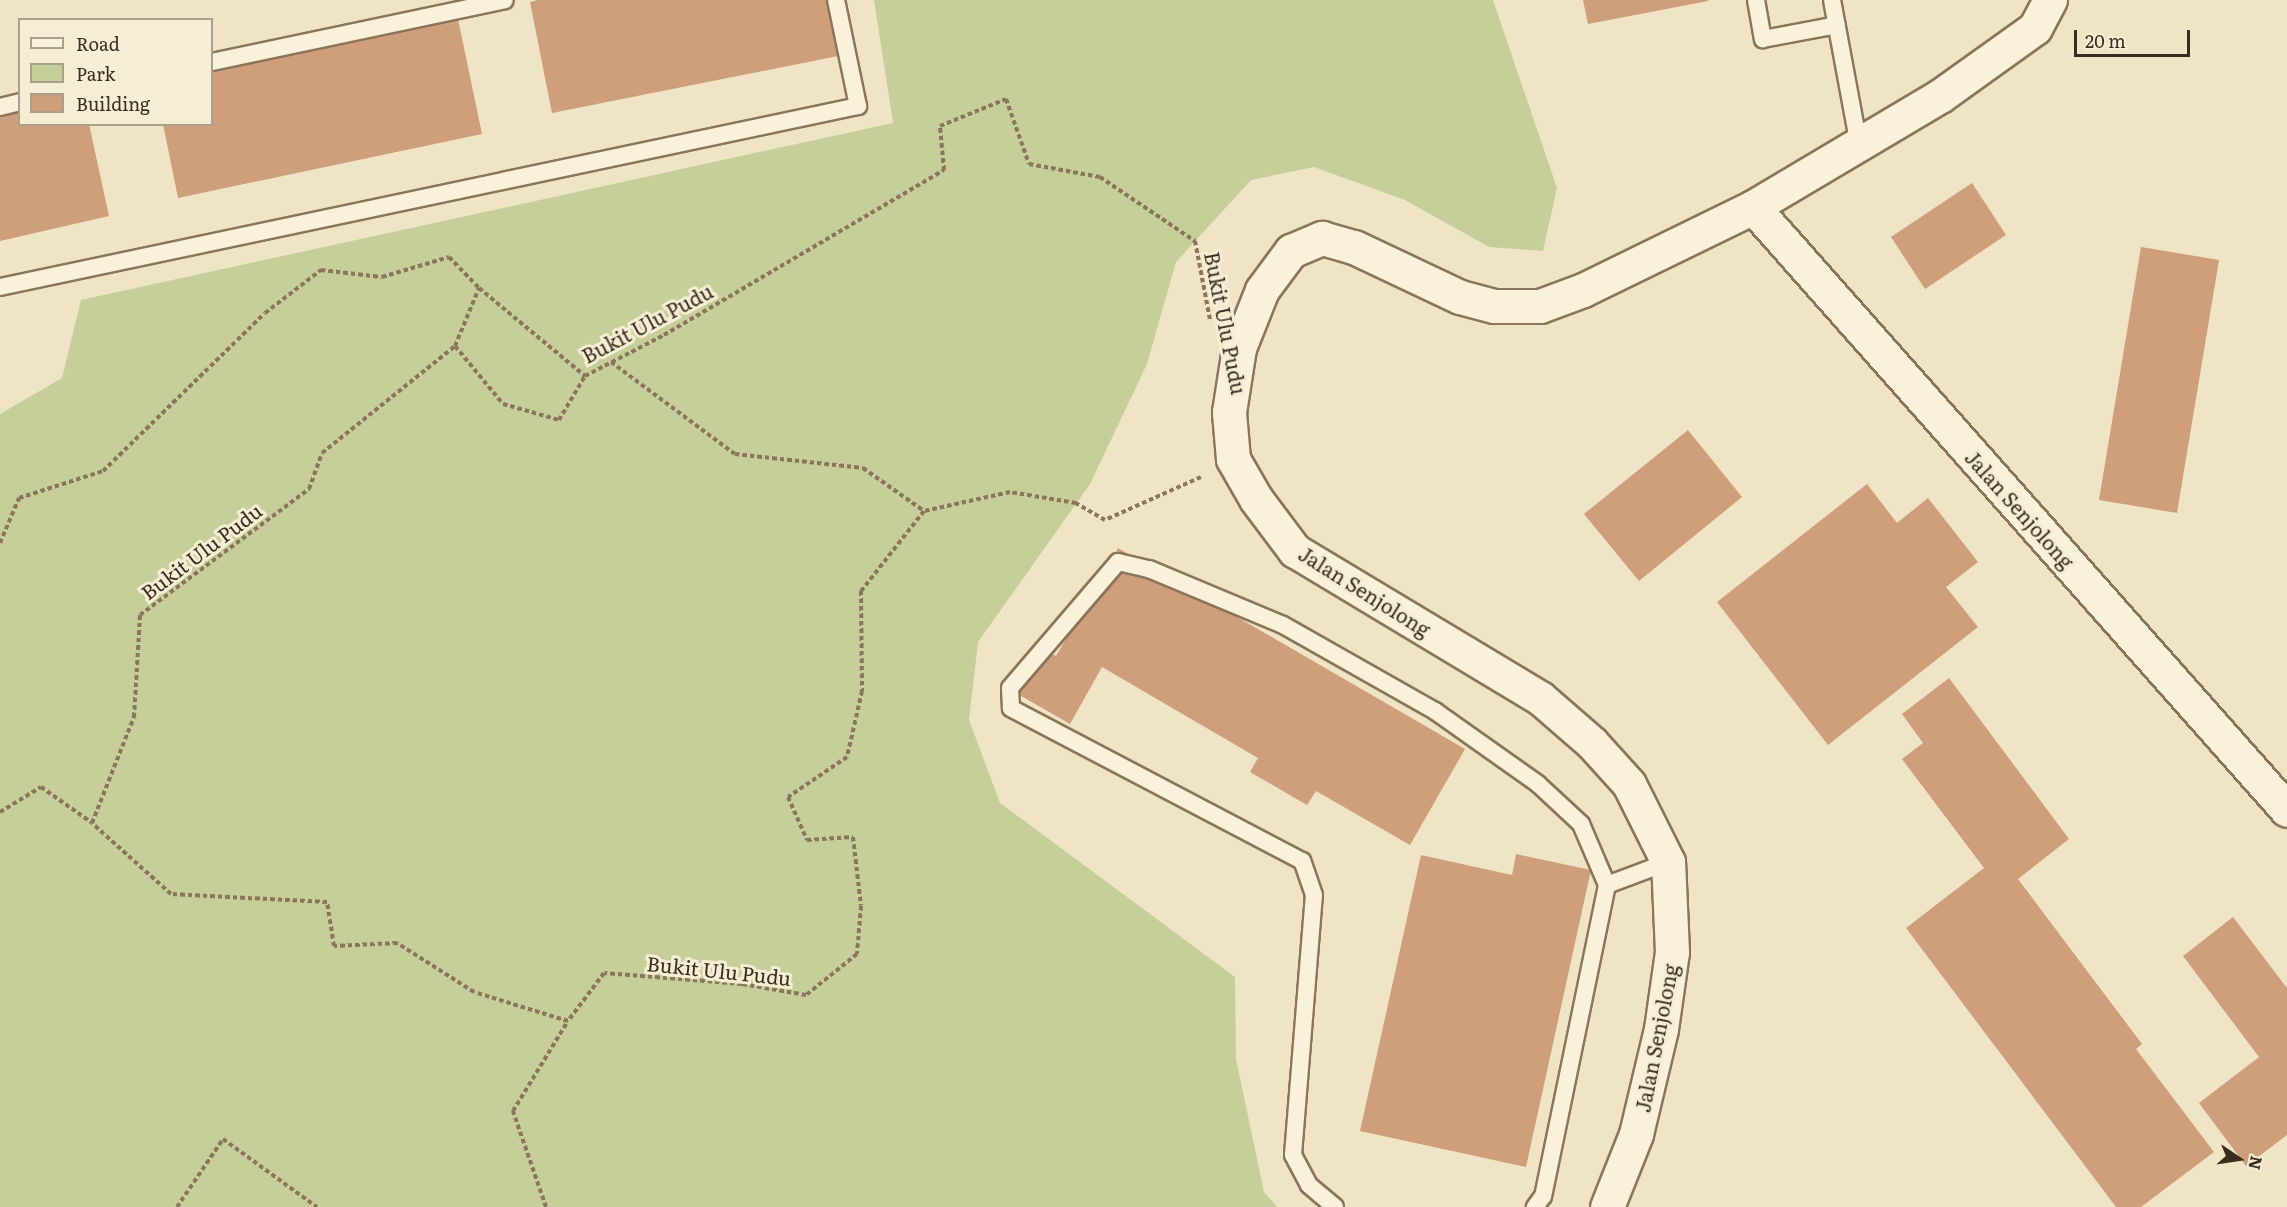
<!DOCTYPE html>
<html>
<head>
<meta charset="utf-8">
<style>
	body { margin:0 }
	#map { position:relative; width:2287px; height:1207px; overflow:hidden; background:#efe4c5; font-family:Literata,serif }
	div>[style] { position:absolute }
	.green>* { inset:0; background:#c6ce99 }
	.building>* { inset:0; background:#ce9f7a }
	.path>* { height:4px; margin-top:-2px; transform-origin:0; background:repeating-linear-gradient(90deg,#8b755b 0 4.5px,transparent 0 7.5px) }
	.roads { filter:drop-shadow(2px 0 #8b755b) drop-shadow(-2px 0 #8b755b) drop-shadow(0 2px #8b755b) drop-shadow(0 -2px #8b755b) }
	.lane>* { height:16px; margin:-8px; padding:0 8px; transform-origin:8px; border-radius:8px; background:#f9f1d9 }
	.street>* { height:33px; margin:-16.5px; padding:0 16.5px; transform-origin:16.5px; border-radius:16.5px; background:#f9f1d9 }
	span { translate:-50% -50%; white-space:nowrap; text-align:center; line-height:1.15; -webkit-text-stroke:6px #f6edd5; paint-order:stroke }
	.street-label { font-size:20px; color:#3a2d1f }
	.legend { position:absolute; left:18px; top:18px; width:195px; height:108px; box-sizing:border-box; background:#f6edd5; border:2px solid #aba08c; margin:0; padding:8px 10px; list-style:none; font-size:18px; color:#3a2d1f }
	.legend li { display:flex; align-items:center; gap:12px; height:30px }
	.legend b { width:30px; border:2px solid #aba08c }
	.north { position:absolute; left:2209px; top:1129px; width:60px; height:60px; -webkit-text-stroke:4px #f6edd5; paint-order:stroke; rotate:103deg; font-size:16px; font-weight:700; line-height:24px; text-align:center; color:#3a2d1f }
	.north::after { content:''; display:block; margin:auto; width:21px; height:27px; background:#3a2d1f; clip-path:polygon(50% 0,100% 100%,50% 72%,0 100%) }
	.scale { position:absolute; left:2074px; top:30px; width:116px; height:27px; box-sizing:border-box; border:3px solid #3a2d1f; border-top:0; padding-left:8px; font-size:18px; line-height:21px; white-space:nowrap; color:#3a2d1f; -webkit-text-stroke:4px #f6edd5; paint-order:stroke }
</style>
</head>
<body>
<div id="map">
	<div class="green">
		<div style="clip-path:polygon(874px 0,1493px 0,1557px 188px,1543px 251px,1489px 247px,1405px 200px,1314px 167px,1251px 180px,1176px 262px,1147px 364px,1090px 484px,978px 642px,969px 720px,1000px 803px,1235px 977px,1236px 1059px,1264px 1192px,1277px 1207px,0 1207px,0 414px,62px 378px,81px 300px,893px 123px)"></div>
	</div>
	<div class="building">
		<div style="clip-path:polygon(538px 0,827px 0,838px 56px,552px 113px,530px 2px)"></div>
		<div style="clip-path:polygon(1583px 0,1708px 0,1708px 1px,1588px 24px)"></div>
		<div style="clip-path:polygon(458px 19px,482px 134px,178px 198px,163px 124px,212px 124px,212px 70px)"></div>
		<div style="clip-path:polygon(20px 104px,20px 124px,89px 124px,109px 216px,0 241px,0 109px)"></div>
		<div style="clip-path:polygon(1972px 183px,2006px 235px,1925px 289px,1891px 237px)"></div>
		<div style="clip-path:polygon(2141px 247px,2219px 260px,2177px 513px,2099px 500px)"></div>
		<div style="clip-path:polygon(1688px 430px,1742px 497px,1639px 581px,1584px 514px)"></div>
		<div style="clip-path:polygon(1867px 484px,1897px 523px,1928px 498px,1978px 562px,1946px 587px,1978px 627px,1828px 745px,1717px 602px)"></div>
		<div style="clip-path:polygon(1118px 548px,1465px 749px,1410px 845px,1316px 791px,1307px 805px,1250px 772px,1258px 758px,1102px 667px,1070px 724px,1016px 693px,1042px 648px,1056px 656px)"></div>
		<div style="clip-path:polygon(1949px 678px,2069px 839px,2018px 879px,2142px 1044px,2136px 1049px,2214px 1152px,2141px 1207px,2116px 1207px,1906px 928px,1984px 868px,1902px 759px,1923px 743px,1902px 714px)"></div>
		<div style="clip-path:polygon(1516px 854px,1591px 870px,1526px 1167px,1360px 1131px,1421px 855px,1512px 875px)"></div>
		<div style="clip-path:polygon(2233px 917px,2287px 988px,2287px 1135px,2246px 1166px,2199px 1103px,2259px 1057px,2183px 956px)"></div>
	</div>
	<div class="path">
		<div style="left:455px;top:346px;width:75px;rotate:50.4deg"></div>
		<div style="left:503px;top:404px;width:58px;rotate:15.9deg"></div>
		<div style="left:559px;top:420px;width:51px;rotate:-59.4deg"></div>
		<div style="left:611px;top:362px;width:154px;rotate:36.6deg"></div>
		<div style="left:735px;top:454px;width:129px;rotate:6.2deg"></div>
		<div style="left:863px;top:468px;width:75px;rotate:35.2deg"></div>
		<div style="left:1201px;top:477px;width:105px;rotate:155.9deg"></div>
		<div style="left:1105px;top:520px;width:34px;rotate:-150deg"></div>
		<div style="left:1076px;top:503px;width:67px;rotate:-170.5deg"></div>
		<div style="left:1010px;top:492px;width:88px;rotate:167.5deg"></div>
		<div style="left:924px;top:511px;width:102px;rotate:128.2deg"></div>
		<div style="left:861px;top:591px;width:100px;rotate:89.4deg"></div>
		<div style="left:862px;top:691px;width:68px;rotate:102.8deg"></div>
		<div style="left:847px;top:757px;width:71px;rotate:145.9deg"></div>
		<div style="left:788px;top:797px;width:47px;rotate:66.2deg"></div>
		<div style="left:807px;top:840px;width:46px;rotate:-3.7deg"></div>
		<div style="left:853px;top:837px;width:69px;rotate:83.4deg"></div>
		<div style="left:861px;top:906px;width:48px;rotate:94.8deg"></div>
		<div style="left:857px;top:954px;width:65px;rotate:141.2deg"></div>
		<div style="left:806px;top:995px;width:65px;rotate:-170.2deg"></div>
		<div style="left:742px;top:984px;width:138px;rotate:-175.4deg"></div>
		<div style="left:604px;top:973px;width:60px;rotate:126.9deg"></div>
		<div style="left:568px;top:1021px;width:98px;rotate:-162.9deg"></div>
		<div style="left:474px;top:992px;width:91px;rotate:-147.5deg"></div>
		<div style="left:397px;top:943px;width:63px;rotate:177.3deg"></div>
		<div style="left:334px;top:946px;width:45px;rotate:-99deg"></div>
		<div style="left:327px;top:902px;width:156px;rotate:-177.1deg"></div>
		<div style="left:171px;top:894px;width:106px;rotate:-138.1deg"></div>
		<div style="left:92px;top:823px;width:114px;rotate:-68.4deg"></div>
		<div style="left:134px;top:717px;width:102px;rotate:-86.6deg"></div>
		<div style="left:140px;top:615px;width:211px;rotate:-36.7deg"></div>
		<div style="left:309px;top:489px;width:38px;rotate:-70deg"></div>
		<div style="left:322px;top:453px;width:171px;rotate:-38.8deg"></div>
		<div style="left:455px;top:346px;width:63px;rotate:-67.5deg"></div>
		<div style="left:479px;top:288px;width:138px;rotate:39.7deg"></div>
		<div style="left:585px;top:376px;width:89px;rotate:-27.4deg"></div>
		<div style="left:664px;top:335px;width:325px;rotate:-30.5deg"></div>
		<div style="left:944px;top:170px;width:44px;rotate:-95.2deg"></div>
		<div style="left:940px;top:126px;width:71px;rotate:-22.2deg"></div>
		<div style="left:1006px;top:99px;width:69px;rotate:70.5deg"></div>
		<div style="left:1029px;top:164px;width:72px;rotate:10.4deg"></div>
		<div style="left:1100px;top:177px;width:115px;rotate:34deg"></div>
		<div style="left:1195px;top:241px;width:80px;rotate:79.2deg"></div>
		<div style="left:0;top:543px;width:49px;rotate:-67.1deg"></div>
		<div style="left:19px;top:498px;width:88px;rotate:-17.8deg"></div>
		<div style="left:103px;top:471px;width:226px;rotate:-44.3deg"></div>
		<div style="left:265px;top:313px;width:71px;rotate:-37.5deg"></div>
		<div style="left:321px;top:270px;width:61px;rotate:6.5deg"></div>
		<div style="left:382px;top:277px;width:70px;rotate:-16.6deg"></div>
		<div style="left:449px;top:257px;width:43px;rotate:45.9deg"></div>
		<div style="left:0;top:812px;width:48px;rotate:-31.4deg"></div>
		<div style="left:41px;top:787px;width:62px;rotate:35.2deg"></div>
		<div style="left:177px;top:1207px;width:82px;rotate:-55.9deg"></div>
		<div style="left:223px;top:1139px;width:116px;rotate:35.9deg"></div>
		<div style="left:546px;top:1207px;width:102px;rotate:-109deg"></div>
		<div style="left:513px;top:1111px;width:105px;rotate:-58.6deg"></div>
	</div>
	<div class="roads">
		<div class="lane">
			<div style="left:1756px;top:0;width:40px;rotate:80deg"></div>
			<div style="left:1763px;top:39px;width:75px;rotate:-10.7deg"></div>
			<div style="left:1832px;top:0;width:147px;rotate:79.5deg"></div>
			<div style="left:212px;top:62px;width:299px;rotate:-11.9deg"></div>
			<div style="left:0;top:107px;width:21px;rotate:-14deg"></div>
			<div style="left:0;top:287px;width:877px;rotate:-11.91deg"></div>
			<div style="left:858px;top:106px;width:108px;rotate:-101.7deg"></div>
			<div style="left:1607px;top:885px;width:65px;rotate:-20.7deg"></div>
			<div style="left:1335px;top:1207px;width:34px;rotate:-140deg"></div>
			<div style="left:1309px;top:1185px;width:34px;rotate:-118deg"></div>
			<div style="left:1293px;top:1155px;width:261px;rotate:-85.4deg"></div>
			<div style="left:1314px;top:895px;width:36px;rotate:-109deg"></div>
			<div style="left:1302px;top:861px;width:329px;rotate:-152.3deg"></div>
			<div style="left:1011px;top:708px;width:20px;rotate:-93deg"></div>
			<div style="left:1010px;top:688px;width:166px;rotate:-49.4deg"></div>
			<div style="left:1118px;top:562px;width:32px;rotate:13deg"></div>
			<div style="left:1149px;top:569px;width:145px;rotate:22.7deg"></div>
			<div style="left:1283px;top:625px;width:175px;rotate:29.5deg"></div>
			<div style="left:1435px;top:711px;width:126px;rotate:35.3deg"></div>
			<div style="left:1538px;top:784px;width:59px;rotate:42.9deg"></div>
			<div style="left:1581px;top:824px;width:66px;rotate:66.9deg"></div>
			<div style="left:1607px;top:885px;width:318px;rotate:101.6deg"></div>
			<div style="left:1543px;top:1196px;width:14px;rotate:126deg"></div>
		</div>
		<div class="street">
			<div style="left:1753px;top:207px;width:805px;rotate:48.47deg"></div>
			<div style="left:1607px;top:1207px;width:79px;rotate:-68.3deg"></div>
			<div style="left:1636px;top:1134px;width:108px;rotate:-76.6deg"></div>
			<div style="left:1661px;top:1029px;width:78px;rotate:-81.9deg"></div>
			<div style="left:1672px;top:952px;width:90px;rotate:-92.5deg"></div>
			<div style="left:1668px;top:862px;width:87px;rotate:-116.6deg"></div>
			<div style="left:1629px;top:784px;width:55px;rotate:-132.1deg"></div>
			<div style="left:1592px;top:743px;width:69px;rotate:-139.1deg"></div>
			<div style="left:1540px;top:698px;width:286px;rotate:-149deg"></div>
			<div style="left:1295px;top:551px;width:65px;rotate:-126.9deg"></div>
			<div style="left:1256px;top:499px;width:46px;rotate:-119.9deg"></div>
			<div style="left:1233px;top:459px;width:47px;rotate:-94.9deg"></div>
			<div style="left:1229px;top:412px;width:65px;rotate:-81.1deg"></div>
			<div style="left:1239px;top:348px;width:62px;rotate:-68.4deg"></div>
			<div style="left:1262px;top:290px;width:49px;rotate:-53.4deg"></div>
			<div style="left:1291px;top:251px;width:34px;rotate:-23deg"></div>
			<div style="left:1322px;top:238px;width:33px;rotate:16deg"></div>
			<div style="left:1354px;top:247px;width:117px;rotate:25.3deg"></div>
			<div style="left:1460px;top:297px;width:35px;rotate:15deg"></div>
			<div style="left:1494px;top:306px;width:46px"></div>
			<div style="left:1540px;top:306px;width:46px;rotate:-20.4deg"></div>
			<div style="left:1583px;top:290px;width:189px;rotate:-26deg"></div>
			<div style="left:1753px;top:207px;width:217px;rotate:-30.7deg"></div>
			<div style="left:1940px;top:96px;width:117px;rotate:-35.6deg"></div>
			<div style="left:2035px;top:28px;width:32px;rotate:-62deg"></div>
		</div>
	</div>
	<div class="street-label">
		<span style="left:647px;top:323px;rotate:-28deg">Bukit Ulu Pudu</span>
		<span style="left:1226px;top:323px;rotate:79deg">Bukit Ulu Pudu</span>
		<span style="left:2020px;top:509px;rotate:48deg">Jalan Senjolong</span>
		<span style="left:201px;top:551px;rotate:-37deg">Bukit Ulu Pudu</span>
		<span style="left:1365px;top:591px;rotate:32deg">Jalan Senjolong</span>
		<span style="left:719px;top:970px;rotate:6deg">Bukit Ulu Pudu</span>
		<span style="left:1656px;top:1038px;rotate:-79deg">Jalan Senjolong</span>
	</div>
	<ul class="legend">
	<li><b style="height:8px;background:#f9f1d9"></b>Road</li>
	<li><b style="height:16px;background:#c6ce99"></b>Park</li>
	<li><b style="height:16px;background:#ce9f7a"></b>Building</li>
	</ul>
	<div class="north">N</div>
	<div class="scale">20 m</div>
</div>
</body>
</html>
